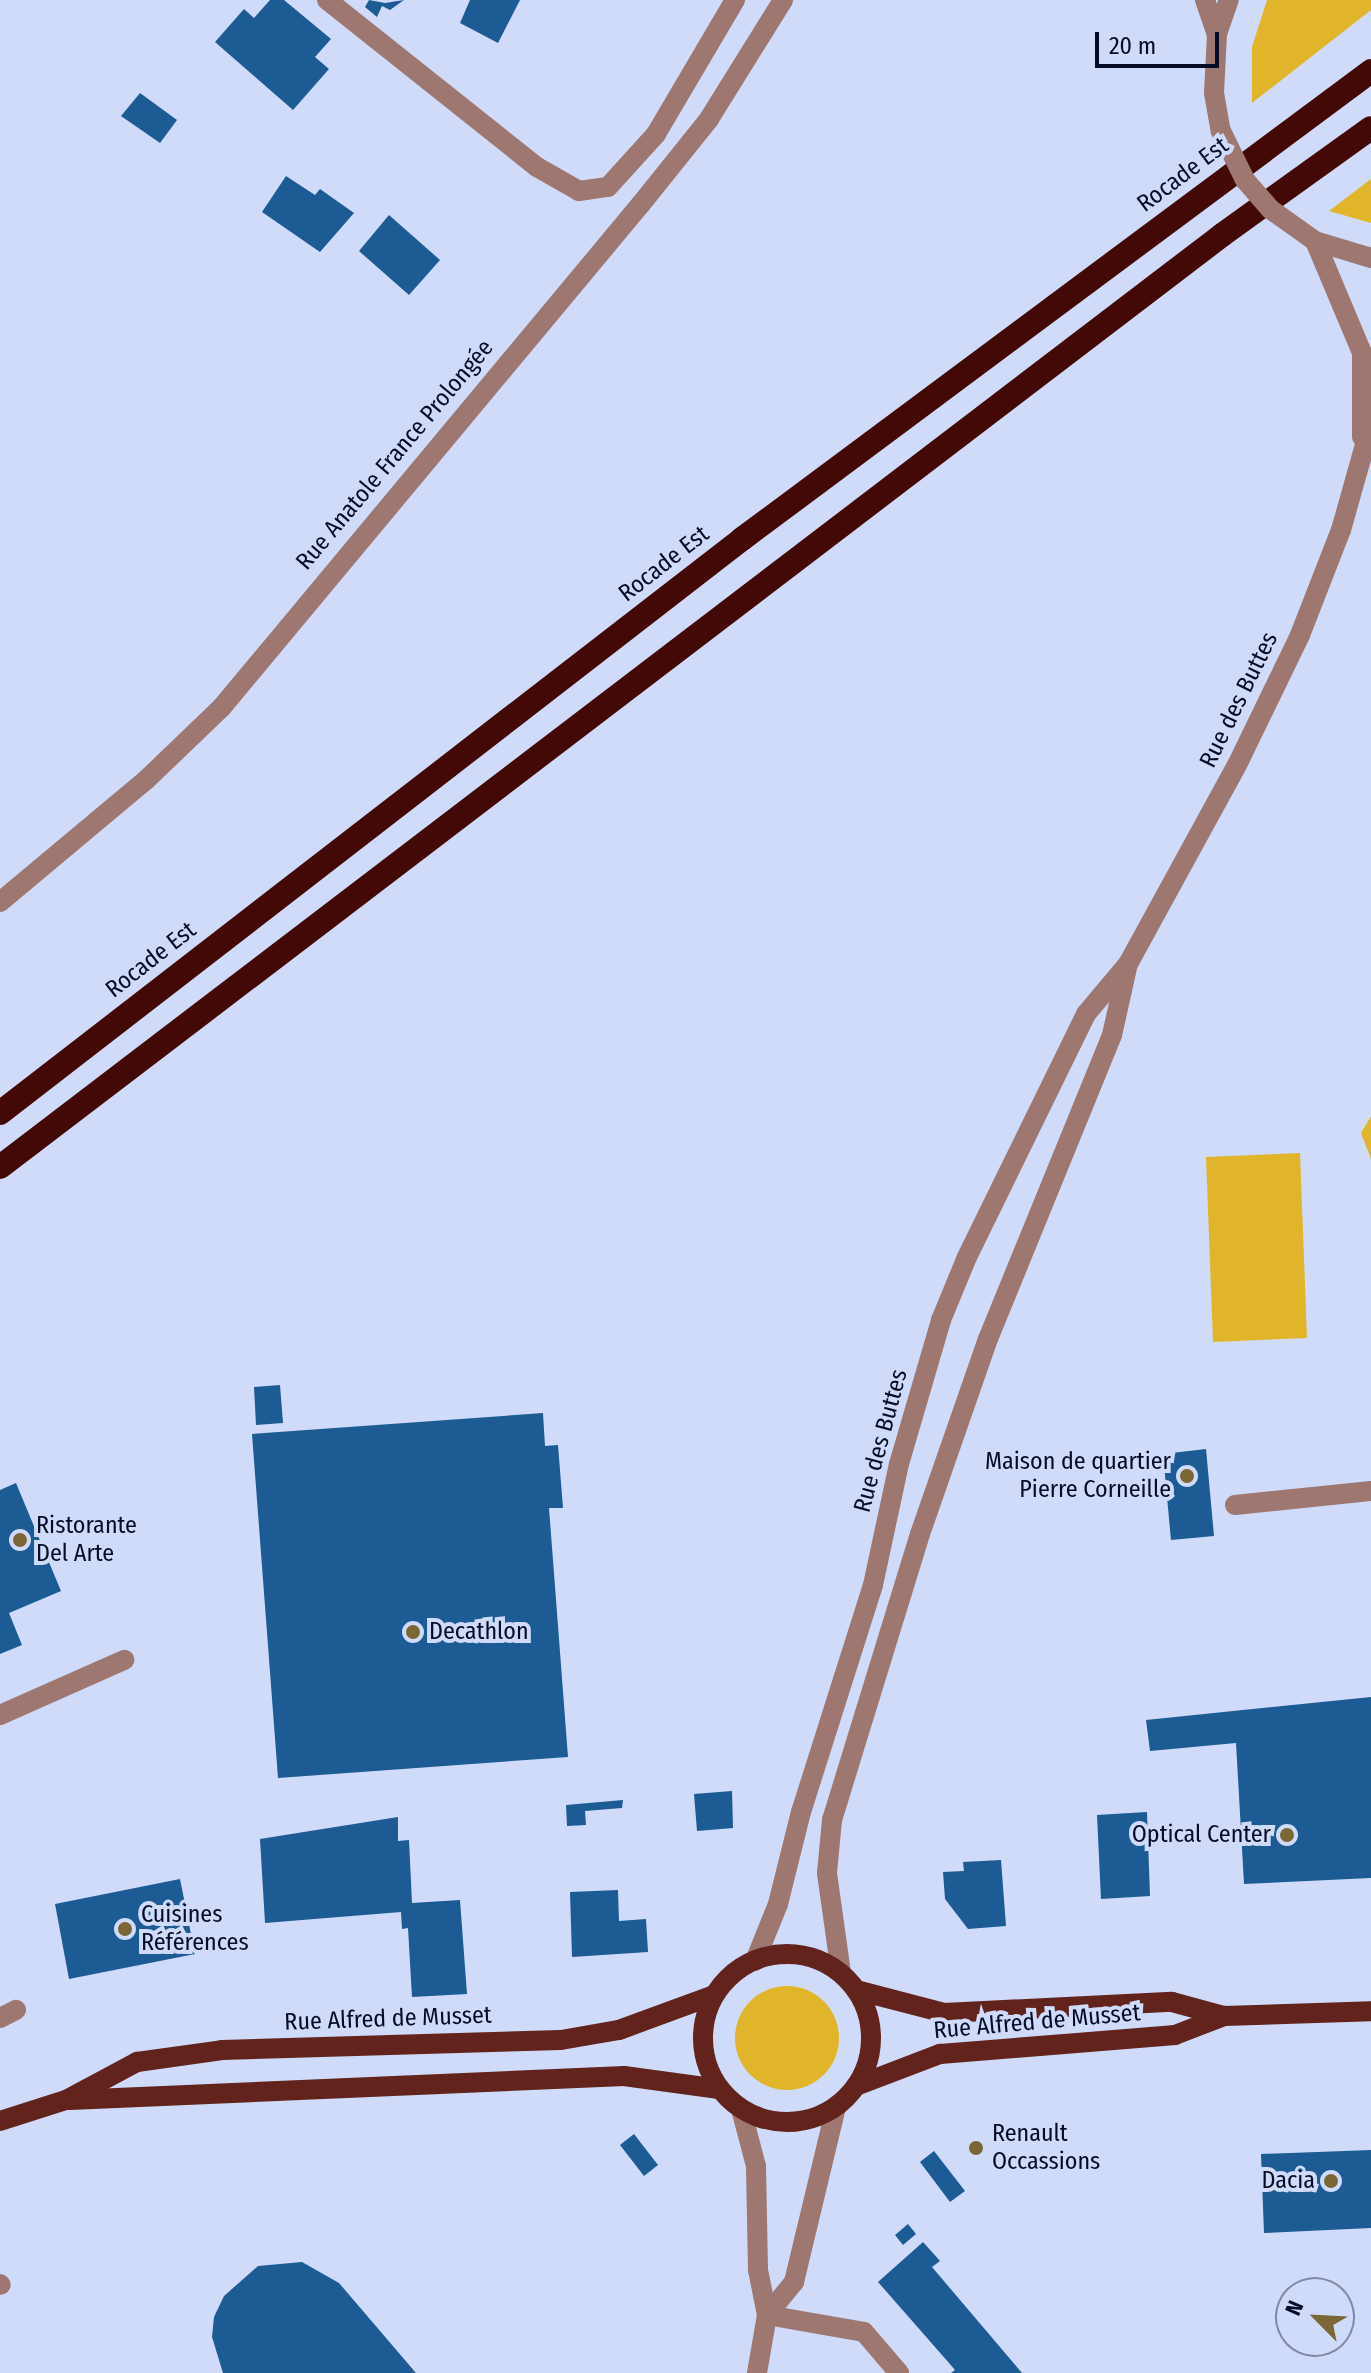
<!DOCTYPE html>
<html>
<head>
<meta charset="utf-8">
<style>
	body { margin:0 }
	#map { position:relative; width:1371px; height:2373px; overflow:hidden; background:#cfdbf9; font-family:"Fira Sans Condensed",sans-serif }
	div>[style] { position:absolute }
	.green>* { inset:0; background:#e1b52a }
	.round { border-radius:50% }
	.building>* { inset:0; background:#1c5b93 }
	.minor>* { height:20px; margin:-10px; padding:0 10px; transform-origin:10px; border-radius:10px; background:#9d7770 }
	.major>* { height:20px; margin:-10px; padding:0 10px; transform-origin:10px; border-radius:10px; background:#62231c }
	.major>.ring { margin:-10px; padding:0; box-sizing:content-box; background:none; border:20px solid #62231c; border-radius:50% }
	.highway>* { height:24px; margin:-12px; padding:0 12px; transform-origin:12px; border-radius:12px; background:#430906 }
	.minor-bridge>* { height:20px; margin:-10px; padding:0 10px; transform-origin:10px; border-radius:10px; background:#9d7770 }
	.dots>* { width:22px; height:22px; translate:-50% -50%; box-sizing:border-box; border:4px solid #cfdbf9; border-radius:50% }
	span { translate:-50% -50%; white-space:nowrap; text-align:center; line-height:1.15; -webkit-text-stroke:8px #cfdbf9; paint-order:stroke }
	.street-label { font-size:24px; color:#060c26 }
	.poi-label { font-size:24px; color:#060c26 }
	.right { translate:-100% -50%; text-align:right }
	.left { translate:0 -50%; text-align:left }
	.north { position:absolute; left:1275px; top:2277px; width:80px; height:80px; box-sizing:border-box; background:#cfdbf9; border:2px solid #7f88a5; border-radius:50%; rotate:294deg; font-size:22px; font-weight:700; line-height:32px; text-align:center; color:#060c26 }
	.north::after { content:''; display:block; margin:auto; width:28px; height:36px; background:#7a6735; clip-path:polygon(50% 0,100% 100%,50% 72%,0 100%) }
	.scale { position:absolute; left:1095px; top:32px; width:124px; height:36px; box-sizing:border-box; border:4px solid #060c26; border-top:0; padding-left:10px; font-size:24px; line-height:28px; white-space:nowrap; color:#060c26; -webkit-text-stroke:6px #cfdbf9; paint-order:stroke }
</style>
</head>
<body>
<div id="map">
	<div class="green">
		<div style="clip-path:polygon(1267px 0,1371px 0,1371px 10px,1252px 103px,1252px 47px)"></div>
		<div style="clip-path:polygon(1371px 179px,1371px 223px,1329px 211px)"></div>
		<div style="clip-path:polygon(1371px 1116px,1371px 1159px,1361px 1133px)"></div>
		<div style="clip-path:polygon(1300px 1153px,1307px 1338px,1213px 1342px,1206px 1157px)"></div>
		<div class="round" style="left:735px;top:1986px;width:104px;height:104px"></div>
	</div>
	<div class="building">
		<div style="clip-path:polygon(270px 0,284px 0,331px 39px,315px 57px,329px 69px,293px 110px,215px 42px,244px 9px,254px 18px)"></div>
		<div style="clip-path:polygon(369px 0,385px 3px,404px 0,390px 10px,382px 6px,377px 17px,365px 7px)"></div>
		<div style="clip-path:polygon(470px 0,520px 0,498px 43px,460px 23px)"></div>
		<div style="clip-path:polygon(140px 93px,177px 120px,160px 143px,121px 116px)"></div>
		<div style="clip-path:polygon(286px 176px,315px 195px,320px 189px,354px 213px,320px 252px,262px 212px)"></div>
		<div style="clip-path:polygon(389px 215px,440px 260px,409px 295px,359px 251px)"></div>
		<div style="clip-path:polygon(280px 1385px,283px 1423px,256px 1425px,254px 1387px)"></div>
		<div style="clip-path:polygon(543px 1413px,545px 1446px,558px 1445px,563px 1508px,549px 1508px,568px 1757px,278px 1778px,252px 1434px)"></div>
		<div style="clip-path:polygon(1206px 1449px,1214px 1536px,1171px 1540px,1163px 1454px)"></div>
		<div style="clip-path:polygon(16px 1483px,61px 1591px,9px 1613px,22px 1645px,0 1654px,0 1490px)"></div>
		<div style="clip-path:polygon(1371px 1697px,1371px 1878px,1244px 1884px,1236px 1743px,1150px 1751px,1146px 1720px)"></div>
		<div style="clip-path:polygon(732px 1791px,733px 1828px,697px 1831px,694px 1794px)"></div>
		<div style="clip-path:polygon(623px 1800px,622px 1808px,585px 1811px,586px 1825px,567px 1826px,566px 1805px)"></div>
		<div style="clip-path:polygon(1147px 1812px,1150px 1896px,1101px 1899px,1097px 1815px)"></div>
		<div style="clip-path:polygon(398px 1817px,398px 1841px,409px 1840px,412px 1903px,460px 1900px,467px 1994px,412px 1997px,408px 1928px,402px 1929px,401px 1912px,265px 1923px,260px 1839px)"></div>
		<div style="clip-path:polygon(1001px 1860px,1006px 1926px,968px 1929px,945px 1899px,943px 1872px,964px 1871px,963px 1862px)"></div>
		<div style="clip-path:polygon(180px 1879px,195px 1954px,69px 1979px,55px 1904px)"></div>
		<div style="clip-path:polygon(618px 1890px,619px 1921px,646px 1919px,648px 1952px,572px 1957px,570px 1892px)"></div>
		<div style="clip-path:polygon(634px 2134px,658px 2165px,644px 2176px,620px 2145px)"></div>
		<div style="clip-path:polygon(1371px 2150px,1371px 2228px,1264px 2233px,1261px 2154px)"></div>
		<div style="clip-path:polygon(934px 2151px,965px 2191px,950px 2202px,920px 2162px)"></div>
		<div style="clip-path:polygon(908px 2224px,916px 2234px,903px 2245px,895px 2235px)"></div>
		<div style="clip-path:polygon(923px 2242px,940px 2261px,932px 2267px,1022px 2373px,951px 2373px,955px 2370px,949px 2363px,878px 2282px)"></div>
		<div style="clip-path:polygon(302px 2262px,339px 2283px,416px 2373px,223px 2373px,212px 2337px,214px 2317px,224px 2296px,258px 2266px)"></div>
	</div>
	<div class="minor">
		<div style="left:327px;top:0;width:268px;rotate:38.5deg"></div>
		<div style="left:537px;top:167px;width:48px;rotate:29.7deg"></div>
		<div style="left:579px;top:191px;width:29px;rotate:-8deg"></div>
		<div style="left:608px;top:187px;width:72px;rotate:-47.8deg"></div>
		<div style="left:656px;top:134px;width:156px;rotate:-59.5deg"></div>
		<div style="left:1205px;top:0;width:36px;rotate:71deg"></div>
		<div style="left:1214px;top:93px;width:59px;rotate:-87.1deg"></div>
		<div style="left:1217px;top:34px;width:36px;rotate:-71deg"></div>
		<div style="left:1315px;top:241px;width:121px;rotate:67.2deg"></div>
		<div style="left:1362px;top:353px;width:84px;rotate:90deg"></div>
		<div style="left:1315px;top:241px;width:59px;rotate:16.9deg"></div>
		<div style="left:0;top:902px;width:190px;rotate:-39.9deg"></div>
		<div style="left:146px;top:780px;width:105px;rotate:-43.8deg"></div>
		<div style="left:222px;top:707px;width:655px;rotate:-50.21deg"></div>
		<div style="left:641px;top:204px;width:109px;rotate:-51.3deg"></div>
		<div style="left:709px;top:119px;width:140px;rotate:-58.1deg"></div>
		<div style="left:1235px;top:1505px;width:137px;rotate:-5.9deg"></div>
		<div style="left:0;top:1715px;width:136px;rotate:-23.9deg"></div>
		<div style="left:755px;top:1961px;width:61px;rotate:-68deg"></div>
		<div style="left:778px;top:1904px;width:95px;rotate:-76deg"></div>
		<div style="left:801px;top:1812px;width:238px;rotate:-72.4deg"></div>
		<div style="left:873px;top:1585px;width:124px;rotate:-77.9deg"></div>
		<div style="left:899px;top:1464px;width:150px;rotate:-73.7deg"></div>
		<div style="left:941px;top:1320px;width:68px;rotate:-67.6deg"></div>
		<div style="left:967px;top:1257px;width:271px;rotate:-63.9deg"></div>
		<div style="left:1086px;top:1014px;width:65px;rotate:-50deg"></div>
		<div style="left:1128px;top:964px;width:227px;rotate:-61.3deg"></div>
		<div style="left:1237px;top:765px;width:144px;rotate:-64.1deg"></div>
		<div style="left:1300px;top:635px;width:113px;rotate:-68.7deg"></div>
		<div style="left:1341px;top:530px;width:111px;rotate:-74.3deg"></div>
		<div style="left:841px;top:1973px;width:101px;rotate:-98deg"></div>
		<div style="left:827px;top:1873px;width:53px;rotate:-84.6deg"></div>
		<div style="left:832px;top:1820px;width:299px;rotate:-72.9deg"></div>
		<div style="left:920px;top:1534px;width:207px;rotate:-70.8deg"></div>
		<div style="left:988px;top:1339px;width:328px;rotate:-67.8deg"></div>
		<div style="left:1112px;top:1035px;width:69px;rotate:-77.4deg"></div>
		<div style="left:0;top:2018px;width:18px;rotate:-27deg"></div>
		<div style="left:741px;top:2109px;width:59px;rotate:75.3deg"></div>
		<div style="left:756px;top:2166px;width:104px;rotate:88.9deg"></div>
		<div style="left:758px;top:2270px;width:46px;rotate:78.7deg"></div>
		<div style="left:767px;top:2315px;width:59px;rotate:99.8deg"></div>
		<div style="left:0;top:2284px;width:1px;rotate:45deg"></div>
		<div style="left:767px;top:2315px;width:43px;rotate:-50.7deg"></div>
		<div style="left:794px;top:2282px;width:180px;rotate:-76.5deg"></div>
		<div style="left:767px;top:2315px;width:98px;rotate:9.9deg"></div>
		<div style="left:864px;top:2332px;width:54px;rotate:49.5deg"></div>
	</div>
	<div class="major">
		<div class="ring" style="left:703px;top:1954px;width:148px;height:148px"></div>
		<div style="left:856px;top:1990px;width:91px;rotate:14.6deg"></div>
		<div style="left:944px;top:2013px;width:228px;rotate:-2.8deg"></div>
		<div style="left:1172px;top:2002px;width:54px;rotate:15.1deg"></div>
		<div style="left:1224px;top:2016px;width:147px;rotate:-1.9deg"></div>
		<div style="left:856px;top:2086px;width:90px;rotate:-20.9deg"></div>
		<div style="left:940px;top:2054px;width:236px;rotate:-4.6deg"></div>
		<div style="left:1175px;top:2035px;width:53px;rotate:-21.2deg"></div>
		<div style="left:70px;top:2100px;width:555px;rotate:-2.48deg"></div>
		<div style="left:624px;top:2076px;width:96px;rotate:7.8deg"></div>
		<div style="left:0;top:2121px;width:69px;rotate:-17.7deg"></div>
		<div style="left:66px;top:2100px;width:81px;rotate:-28.2deg"></div>
		<div style="left:137px;top:2062px;width:86px;rotate:-8deg"></div>
		<div style="left:222px;top:2050px;width:339px;rotate:-1.7deg"></div>
		<div style="left:561px;top:2040px;width:59px;rotate:-9.8deg"></div>
		<div style="left:619px;top:2030px;width:101px;rotate:-20.2deg"></div>
	</div>
	<div class="highway">
		<div style="left:0;top:1113px;width:938px;rotate:-37.72deg"></div>
		<div style="left:742px;top:539px;width:784px;rotate:-36.65deg"></div>
		<div style="left:0;top:1167px;width:1537px;rotate:-37.33deg"></div>
		<div style="left:1222px;top:235px;width:183px;rotate:-35.7deg"></div>
	</div>
	<div class="minor-bridge">
		<div style="left:1214px;top:93px;width:39px;rotate:80deg"></div>
		<div style="left:1221px;top:131px;width:55px;rotate:63.9deg"></div>
		<div style="left:1245px;top:180px;width:38px;rotate:49deg"></div>
		<div style="left:1270px;top:209px;width:55px;rotate:35.4deg"></div>
	</div>
	<div class="dots">
		<div style="left:1187px;top:1476px;background:#7a6735"></div>
		<div style="left:20px;top:1540px;background:#7a6735"></div>
		<div style="left:413px;top:1632px;background:#7a6735"></div>
		<div style="left:1287px;top:1835px;background:#7a6735"></div>
		<div style="left:125px;top:1929px;background:#7a6735"></div>
		<div style="left:976px;top:2148px;background:#7a6735"></div>
		<div style="left:1331px;top:2181px;background:#7a6735"></div>
	</div>
	<div class="street-label">
		<span style="left:1183px;top:175px;rotate:-37deg">Rocade Est</span>
		<span style="left:395px;top:455px;rotate:-50deg">Rue Anatole France Prolongée</span>
		<span style="left:664px;top:564px;rotate:-38deg">Rocade Est</span>
		<span style="left:1239px;top:700px;rotate:-64deg">Rue des Buttes</span>
		<span style="left:151px;top:960px;rotate:-38deg">Rocade Est</span>
		<span style="left:881px;top:1441px;rotate:-75deg">Rue des Buttes</span>
		<span style="left:388px;top:2019px;rotate:-2deg">Rue Alfred de Musset</span>
		<span style="left:1037px;top:2022px;rotate:-5deg">Rue Alfred de Musset</span>
	</div>
	<div class="poi-label">
		<span class="right" style="left:1171px;top:1476px">Maison de quartier<br>Pierre Corneille</span>
		<span class="left" style="left:36px;top:1540px">Ristorante<br>Del Arte</span>
		<span class="left" style="left:429px;top:1632px">Decathlon</span>
		<span class="right" style="left:1271px;top:1835px">Optical Center</span>
		<span class="left" style="left:141px;top:1929px">Cuisines<br>Références</span>
		<span class="left" style="left:992px;top:2148px">Renault<br>Occassions</span>
		<span class="right" style="left:1315px;top:2181px">Dacia</span>
	</div>
	<div class="north">N</div>
	<div class="scale">20 m</div>
</div>
</body>
</html>
